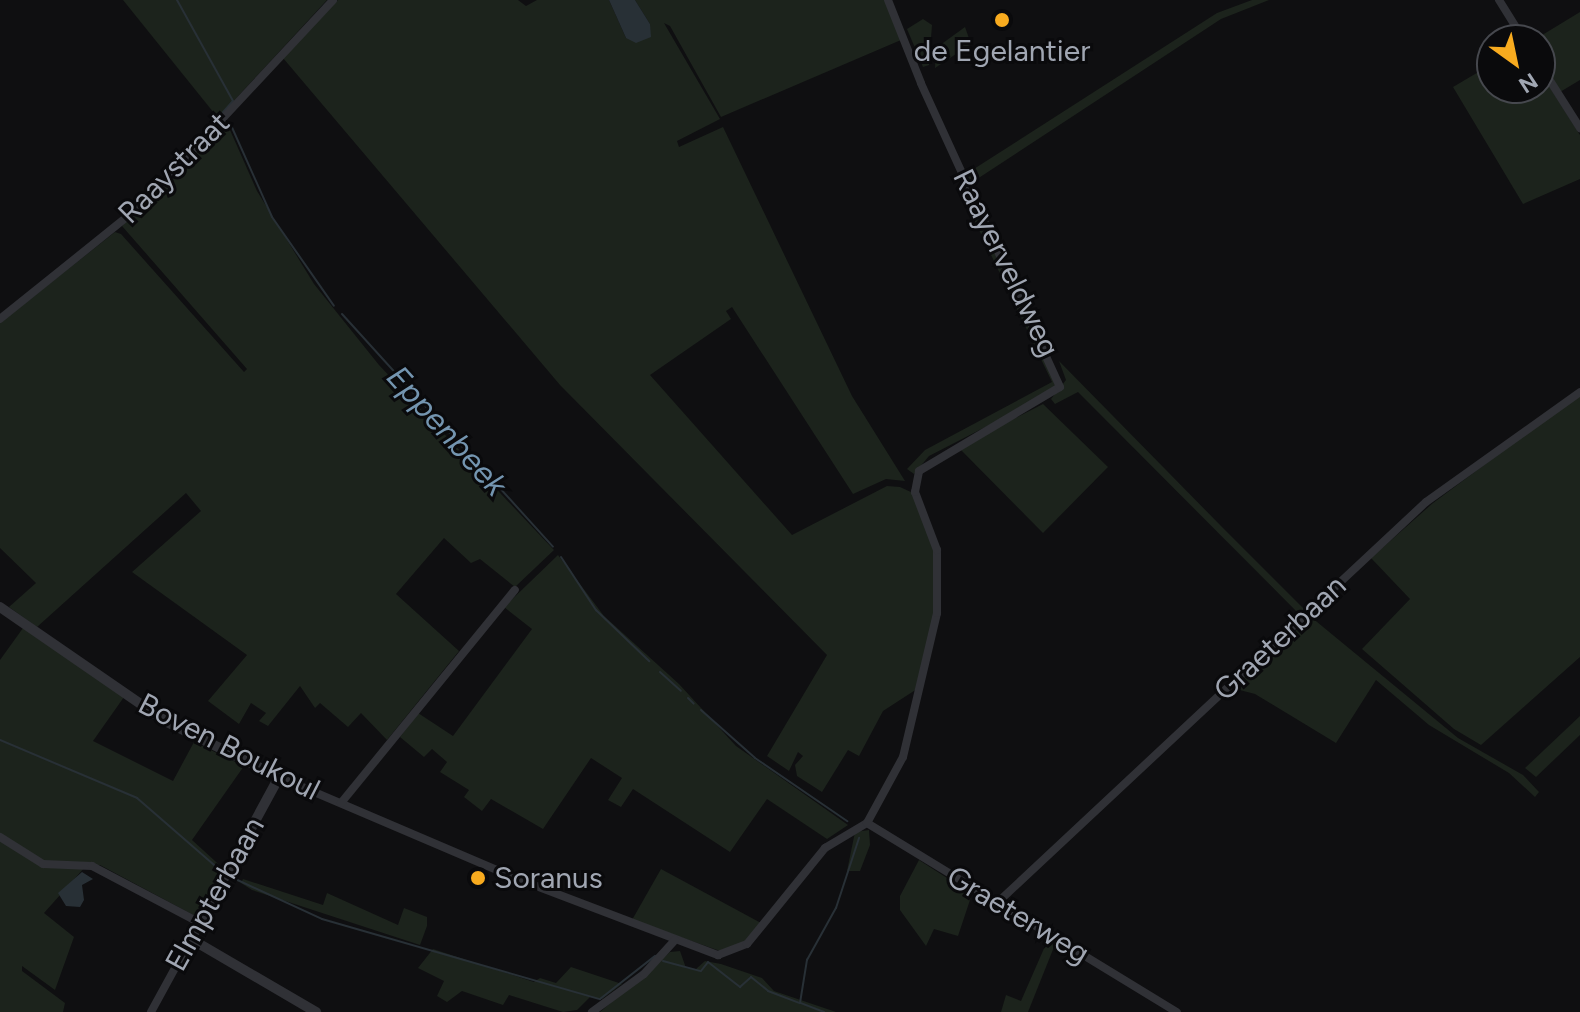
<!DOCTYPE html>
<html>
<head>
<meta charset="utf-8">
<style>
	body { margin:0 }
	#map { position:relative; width:1580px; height:1012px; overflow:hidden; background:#0f0f11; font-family:Figtree,sans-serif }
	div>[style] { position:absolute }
	.green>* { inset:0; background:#1c231c }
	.water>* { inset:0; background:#283036 }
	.stream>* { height:2px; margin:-1px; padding:0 1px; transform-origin:1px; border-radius:1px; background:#283036 }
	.minor>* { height:8px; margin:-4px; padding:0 4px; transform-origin:4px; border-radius:4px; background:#303136 }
	.tertiary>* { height:10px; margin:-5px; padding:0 5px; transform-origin:5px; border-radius:5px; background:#303136 }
	.dots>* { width:22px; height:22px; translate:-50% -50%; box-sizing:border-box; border:4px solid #0a0a0c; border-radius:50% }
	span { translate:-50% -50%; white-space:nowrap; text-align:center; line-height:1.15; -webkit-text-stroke:6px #0a0a0c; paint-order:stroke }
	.poi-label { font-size:30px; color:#a0a6b2 }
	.left { translate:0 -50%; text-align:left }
	.street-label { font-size:30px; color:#a0a6b2 }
	.water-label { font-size:32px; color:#7495b0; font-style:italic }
	.north { position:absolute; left:1476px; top:24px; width:80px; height:80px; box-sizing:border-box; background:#0a0a0c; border:2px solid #46484e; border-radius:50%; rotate:147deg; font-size:22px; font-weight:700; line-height:32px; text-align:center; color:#a0a6b2 }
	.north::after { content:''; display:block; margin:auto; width:28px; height:36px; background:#f8ab1f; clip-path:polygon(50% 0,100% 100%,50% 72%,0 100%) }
</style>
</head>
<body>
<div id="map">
	<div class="green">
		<div style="clip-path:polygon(123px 0,327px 0,218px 118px)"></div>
		<div style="clip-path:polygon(338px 0,518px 0,526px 6px,537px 0,609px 0,626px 38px,650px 24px,635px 0,885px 0,901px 40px,721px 117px,670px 26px,664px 23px,720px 119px,677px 141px,679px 147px,723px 127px,852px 396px,905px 481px,886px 479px,853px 494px,732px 307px,726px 311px,731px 319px,650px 375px,792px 535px,887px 486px,900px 487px,913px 493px,935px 548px,935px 608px,920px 687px,883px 711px,859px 756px,848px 750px,822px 792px,797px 776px,795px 765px,803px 756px,798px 752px,789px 771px,767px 756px,827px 655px,560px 385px,283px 58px)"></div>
		<div style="clip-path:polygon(1252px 0,1269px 0,1221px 19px,971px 183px,966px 174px,1217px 13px)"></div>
		<div style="clip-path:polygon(1580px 12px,1580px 80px,1560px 92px,1540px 60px,1540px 40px,1534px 40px)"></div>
		<div style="clip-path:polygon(923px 19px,932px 25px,929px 65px,923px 67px,907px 29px)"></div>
		<div style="clip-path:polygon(965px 27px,971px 44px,935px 68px,936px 48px)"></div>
		<div style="clip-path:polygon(1492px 64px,1492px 88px,1540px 88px,1540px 72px,1580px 135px,1580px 179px,1523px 204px,1453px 87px)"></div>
		<div style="clip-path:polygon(226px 121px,257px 191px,314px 284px,379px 365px,554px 550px,515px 587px,480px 559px,471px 563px,444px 538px,396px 594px,459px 651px,387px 740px,361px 713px,348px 727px,320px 703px,315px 708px,300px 686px,268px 726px,259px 721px,266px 713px,251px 703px,239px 724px,208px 701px,247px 655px,132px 572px,201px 511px,186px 493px,37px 627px,9px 607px,36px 583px,0 548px,0 323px,115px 232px,121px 234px,244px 372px,247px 369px,122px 226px)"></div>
		<div style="clip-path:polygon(964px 183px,1058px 383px,1044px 397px,929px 456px,914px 474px,907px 469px,925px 450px,1052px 382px,958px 186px)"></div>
		<div style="clip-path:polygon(1059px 361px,1223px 528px,1305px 610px,1300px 615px,1078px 392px,1055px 404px,1051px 399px,1066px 380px)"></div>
		<div style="clip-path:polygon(1580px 394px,1580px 657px,1481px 745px,1454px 729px,1362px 649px,1410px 599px,1371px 558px,1433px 503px)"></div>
		<div style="clip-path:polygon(1043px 404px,1108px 467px,1043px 533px,958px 447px)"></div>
		<div style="clip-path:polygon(558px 555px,604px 616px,679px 684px,736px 746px,848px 825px,827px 839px,767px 799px,730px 852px,633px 789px,621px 807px,608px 800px,622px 778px,591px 758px,543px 829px,491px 799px,482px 811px,464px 797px,469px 790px,440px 772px,447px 762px,432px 749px,424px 757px,400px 737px,418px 713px,453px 736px,532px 629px,504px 607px)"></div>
		<div style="clip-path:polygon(1311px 617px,1458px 738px,1523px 775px,1539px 792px,1535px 797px,1509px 773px,1429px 725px,1376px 680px,1336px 743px,1255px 694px,1232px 688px)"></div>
		<div style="clip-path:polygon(23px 628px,124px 697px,93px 741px,173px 781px,194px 742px,244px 766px,192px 840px,226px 871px,197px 917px,100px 865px,41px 866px,85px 867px,44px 913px,74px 937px,55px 990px,22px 966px,22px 971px,65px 1003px,63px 1012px,0 1012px,0 660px)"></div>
		<div style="clip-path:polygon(1580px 716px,1580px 735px,1536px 777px,1525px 768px)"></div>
		<div style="clip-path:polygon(869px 830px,870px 845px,860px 871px,847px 871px,855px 832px)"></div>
		<div style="clip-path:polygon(919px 860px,972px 894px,958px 936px,934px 929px,926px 946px,900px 910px,900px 896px)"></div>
		<div style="clip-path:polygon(661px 869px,761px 923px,745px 942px,720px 951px,632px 920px)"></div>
		<div style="clip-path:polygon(243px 879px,323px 905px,327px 893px,398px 925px,404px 908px,427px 917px,427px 926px,420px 945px,252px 890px,241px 883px)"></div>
		<div style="clip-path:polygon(1049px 937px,1056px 942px,1028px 1012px,1001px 1012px,1006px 995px,1021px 1001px)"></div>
		<div style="clip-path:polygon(433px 949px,534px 982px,540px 978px,556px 983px,571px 967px,622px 984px,602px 999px,590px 997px,577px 1010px,563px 1012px,509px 995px,503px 1005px,462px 991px,447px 1002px,437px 996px,444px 981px,418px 968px)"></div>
		<div style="clip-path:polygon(680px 951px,686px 968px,696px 969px,705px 961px,721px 964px,762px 978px,774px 991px,836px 1012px,600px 1012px,670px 952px)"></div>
	</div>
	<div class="water">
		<div style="clip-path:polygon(609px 0,635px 0,650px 24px,651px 37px,636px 43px,626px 38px)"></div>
		<div style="clip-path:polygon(82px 872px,93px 879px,82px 885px,84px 900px,80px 907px,66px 906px,58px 893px)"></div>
	</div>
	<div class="stream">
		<div style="left:177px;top:0;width:115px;rotate:61deg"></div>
		<div style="left:233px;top:101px;width:15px;rotate:132deg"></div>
		<div style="left:230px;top:123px;width:103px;rotate:65.9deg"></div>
		<div style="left:272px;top:217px;width:108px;rotate:55.1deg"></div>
		<div style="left:342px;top:314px;width:314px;rotate:47.8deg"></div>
		<div style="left:561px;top:557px;width:64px;rotate:56.6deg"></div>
		<div style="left:596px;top:610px;width:74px;rotate:43.9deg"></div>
		<div style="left:660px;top:672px;width:28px;rotate:42deg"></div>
		<div style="left:688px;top:698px;width:8px;rotate:45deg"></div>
		<div style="left:701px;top:710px;width:72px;rotate:41.6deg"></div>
		<div style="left:755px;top:758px;width:112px;rotate:34.4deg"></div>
		<div style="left:0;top:740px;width:149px;rotate:22.9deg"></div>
		<div style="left:137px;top:798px;width:111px;rotate:41deg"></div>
		<div style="left:231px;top:877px;width:100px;rotate:24.8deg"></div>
		<div style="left:322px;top:919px;width:289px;rotate:16.1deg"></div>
		<div style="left:600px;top:999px;width:70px;rotate:-38deg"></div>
		<div style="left:663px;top:961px;width:39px;rotate:15deg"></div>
		<div style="left:701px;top:971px;width:11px;rotate:-52deg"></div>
		<div style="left:708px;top:962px;width:41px;rotate:38deg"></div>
		<div style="left:740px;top:987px;width:15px;rotate:-42deg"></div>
		<div style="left:751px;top:977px;width:22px;rotate:39deg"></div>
		<div style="left:768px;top:991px;width:34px;rotate:21deg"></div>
		<div style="left:824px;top:1012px;width:26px;rotate:-159deg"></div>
		<div style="left:800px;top:1003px;width:44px;rotate:-80.8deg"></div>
		<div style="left:807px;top:960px;width:60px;rotate:-60.9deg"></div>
		<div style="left:836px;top:908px;width:74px;rotate:-71.8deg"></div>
	</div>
	<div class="minor">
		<div style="left:1499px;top:0;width:47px;rotate:58deg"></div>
		<div style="left:1540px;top:65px;width:75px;rotate:57.6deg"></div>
		<div style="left:0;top:319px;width:182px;rotate:-38.8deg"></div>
		<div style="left:142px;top:205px;width:280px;rotate:-47deg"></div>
		<div style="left:279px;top:777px;width:265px;rotate:23.1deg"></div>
		<div style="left:523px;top:881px;width:209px;rotate:20.8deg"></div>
		<div style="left:718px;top:955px;width:31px;rotate:-21deg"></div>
		<div style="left:747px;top:944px;width:124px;rotate:-50.9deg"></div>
		<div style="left:825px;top:848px;width:49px;rotate:-30.8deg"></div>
		<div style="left:867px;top:823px;width:363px;rotate:31.4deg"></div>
		<div style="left:341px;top:803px;width:275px;rotate:-50.8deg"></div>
		<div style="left:867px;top:823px;width:75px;rotate:-61.4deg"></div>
		<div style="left:903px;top:757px;width:148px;rotate:-76.7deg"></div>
		<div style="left:937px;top:613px;width:63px;rotate:-90deg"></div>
		<div style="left:937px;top:550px;width:62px;rotate:-110.8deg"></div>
		<div style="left:915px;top:492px;width:21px;rotate:-79deg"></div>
		<div style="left:919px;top:471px;width:164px;rotate:-30.8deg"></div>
		<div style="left:1060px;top:387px;width:334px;rotate:-114.6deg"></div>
		<div style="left:921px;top:83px;width:89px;rotate:-111.7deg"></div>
		<div style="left:0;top:837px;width:51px;rotate:32.1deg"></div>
		<div style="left:43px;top:864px;width:49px;rotate:2.3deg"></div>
		<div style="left:92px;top:866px;width:122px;rotate:27.8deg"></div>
		<div style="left:997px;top:903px;width:587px;rotate:-43.07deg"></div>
		<div style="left:1426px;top:502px;width:189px;rotate:-35.5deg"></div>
		<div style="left:151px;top:1012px;width:83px;rotate:-61.3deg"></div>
		<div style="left:592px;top:1012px;width:64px;rotate:-36.2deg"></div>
		<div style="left:644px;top:974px;width:46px;rotate:-47.6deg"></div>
	</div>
	<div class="tertiary">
		<div style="left:0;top:607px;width:201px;rotate:34.6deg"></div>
		<div style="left:165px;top:721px;width:127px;rotate:26.2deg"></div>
		<div style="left:279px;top:777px;width:184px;rotate:118.5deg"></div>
		<div style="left:191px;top:939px;width:145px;rotate:30.3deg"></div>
	</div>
	<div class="dots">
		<div style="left:1002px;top:20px;background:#f8ab1f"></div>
		<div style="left:478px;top:878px;background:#f8ab1f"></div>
	</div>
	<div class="poi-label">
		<span style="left:1002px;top:51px">de Egelantier</span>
		<span class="left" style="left:494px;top:878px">Soranus</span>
	</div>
	<div class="street-label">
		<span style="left:174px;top:168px;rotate:-45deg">Raaystraat</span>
		<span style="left:1006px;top:263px;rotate:64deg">Raayerveldweg</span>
		<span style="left:1280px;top:638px;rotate:-43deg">Graeterbaan</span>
		<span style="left:229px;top:747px;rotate:27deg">Boven Boukoul</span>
		<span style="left:215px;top:894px;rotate:-61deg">Elmpterbaan</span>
		<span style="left:1018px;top:915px;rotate:31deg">Graeterweg</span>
	</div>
	<div class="water-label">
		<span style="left:447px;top:431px;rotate:48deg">Eppenbeek</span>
	</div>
	<div class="north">N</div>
</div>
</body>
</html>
